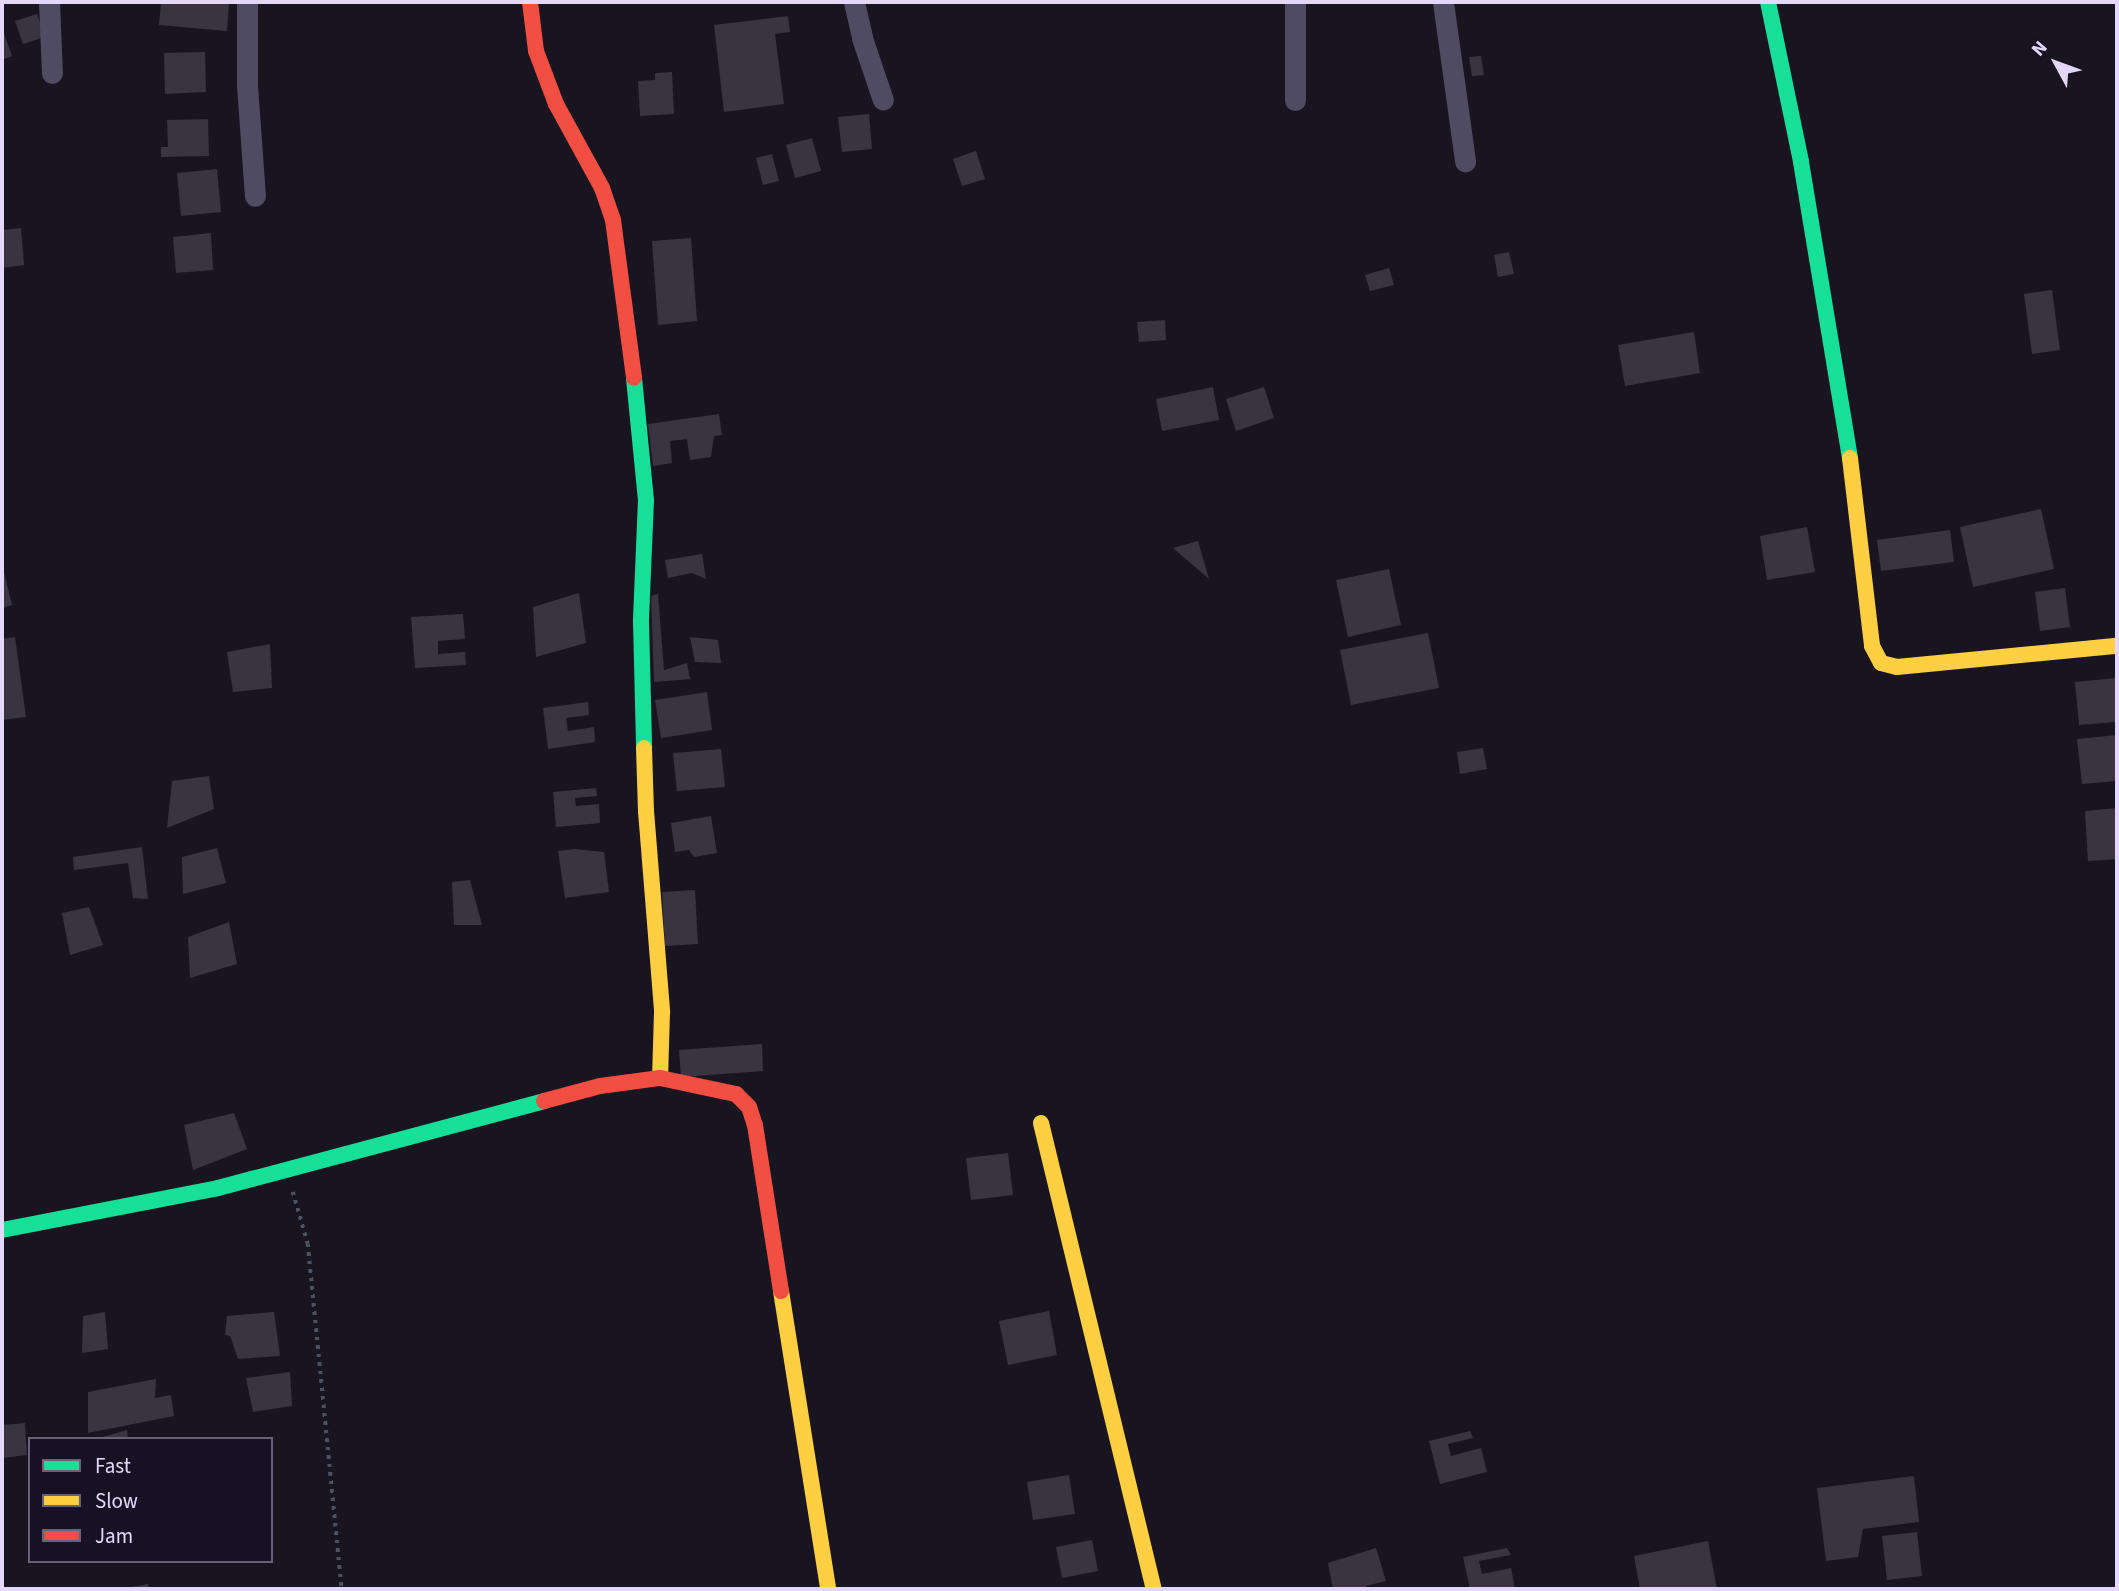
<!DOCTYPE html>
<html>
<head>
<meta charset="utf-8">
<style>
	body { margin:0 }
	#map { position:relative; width:2119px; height:1591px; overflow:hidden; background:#191520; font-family:"Source Sans 3",sans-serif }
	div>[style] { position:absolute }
	.building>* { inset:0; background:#393342 }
	.path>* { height:3.5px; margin-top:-1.75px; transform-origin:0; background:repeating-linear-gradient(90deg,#4b5261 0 3.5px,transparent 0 8.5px) }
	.street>* { height:21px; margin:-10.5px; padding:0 10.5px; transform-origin:10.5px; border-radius:10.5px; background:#4f4b60 }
	.fast>* { height:16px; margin:-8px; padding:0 8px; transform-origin:8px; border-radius:8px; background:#16e098 }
	.slow>* { height:16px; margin:-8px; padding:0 8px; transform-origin:8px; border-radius:8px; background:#ffcf43 }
	.jam>* { height:16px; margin:-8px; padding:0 8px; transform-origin:8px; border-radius:8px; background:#f24e42 }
	span { translate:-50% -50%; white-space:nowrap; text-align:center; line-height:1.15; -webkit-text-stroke:7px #181124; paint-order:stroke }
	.frame { position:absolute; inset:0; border:4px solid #e3d8fc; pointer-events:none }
	.legend { position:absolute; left:28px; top:1437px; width:245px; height:126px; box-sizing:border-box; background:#181124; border:2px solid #69617a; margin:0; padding:9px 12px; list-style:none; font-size:21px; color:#e3d8fc }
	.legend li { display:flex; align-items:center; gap:14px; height:35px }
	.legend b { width:35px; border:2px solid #69617a }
	.north { position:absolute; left:2021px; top:28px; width:70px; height:70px; -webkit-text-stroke:5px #181124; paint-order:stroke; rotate:311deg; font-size:19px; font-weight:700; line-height:28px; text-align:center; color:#e3d8fc }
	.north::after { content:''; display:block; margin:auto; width:24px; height:32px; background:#e3d8fc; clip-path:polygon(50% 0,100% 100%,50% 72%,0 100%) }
</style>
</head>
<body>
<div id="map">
	<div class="building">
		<div style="clip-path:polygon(161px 2px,229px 3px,227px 31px,159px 25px)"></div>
		<div style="clip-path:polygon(37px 14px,45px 37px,23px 44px,15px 21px)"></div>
		<div style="clip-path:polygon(788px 16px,790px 32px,775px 34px,784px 104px,724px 112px,714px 25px)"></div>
		<div style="clip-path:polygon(2px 28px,12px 56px,2px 60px)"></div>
		<div style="clip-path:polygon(205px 52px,206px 92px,165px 94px,164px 53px)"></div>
		<div style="clip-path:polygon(1481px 56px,1484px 75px,1472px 76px,1469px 57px)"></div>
		<div style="clip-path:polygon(672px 72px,674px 114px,640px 116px,638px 81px,655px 80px,655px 73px)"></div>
		<div style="clip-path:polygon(869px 114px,872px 149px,842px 152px,838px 117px)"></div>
		<div style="clip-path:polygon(208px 119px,209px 156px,161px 157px,161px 147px,168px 147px,167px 120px)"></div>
		<div style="clip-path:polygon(812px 138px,821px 171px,795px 178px,786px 145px)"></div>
		<div style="clip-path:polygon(976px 151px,985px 179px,962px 186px,953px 159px)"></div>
		<div style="clip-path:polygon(772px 154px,779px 181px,763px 185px,756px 158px)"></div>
		<div style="clip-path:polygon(217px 169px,221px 212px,181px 216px,177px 173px)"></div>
		<div style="clip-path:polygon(21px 228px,24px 265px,2px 268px,2px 230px)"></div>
		<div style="clip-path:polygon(211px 233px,213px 270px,176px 273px,173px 237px)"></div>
		<div style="clip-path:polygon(691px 238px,697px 321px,658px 325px,652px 241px)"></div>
		<div style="clip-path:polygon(1509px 252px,1514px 274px,1498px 277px,1494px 255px)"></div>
		<div style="clip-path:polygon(1389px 268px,1394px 285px,1370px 291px,1365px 275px)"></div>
		<div style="clip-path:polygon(2052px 290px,2060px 350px,2032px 354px,2024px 294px)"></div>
		<div style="clip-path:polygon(1165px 320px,1166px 340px,1139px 342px,1137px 322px)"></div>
		<div style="clip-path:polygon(1694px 332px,1700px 373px,1625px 386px,1618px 345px)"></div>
		<div style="clip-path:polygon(1213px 387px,1219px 420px,1162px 431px,1156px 399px)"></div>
		<div style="clip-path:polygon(1264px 387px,1274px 418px,1236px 431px,1226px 399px)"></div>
		<div style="clip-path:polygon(719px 414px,722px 435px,714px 436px,711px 457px,690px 460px,687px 439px,670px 441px,672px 463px,653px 466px,648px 424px)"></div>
		<div style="clip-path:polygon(2041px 509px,2054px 569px,1973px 587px,1960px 527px)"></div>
		<div style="clip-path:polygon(1807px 527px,1815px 572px,1767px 580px,1760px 536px)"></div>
		<div style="clip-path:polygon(1950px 530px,1954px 562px,1881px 571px,1877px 540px)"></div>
		<div style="clip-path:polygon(1198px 541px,1209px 579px,1173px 548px)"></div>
		<div style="clip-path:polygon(702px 554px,706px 579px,692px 573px,668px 578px,665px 560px)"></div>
		<div style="clip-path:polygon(2px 564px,12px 605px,2px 608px)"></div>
		<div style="clip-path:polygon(1389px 569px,1401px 625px,1348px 637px,1336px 580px)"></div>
		<div style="clip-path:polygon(2065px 588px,2070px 627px,2040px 631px,2035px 592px)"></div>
		<div style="clip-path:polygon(579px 593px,586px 643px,536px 657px,533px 607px)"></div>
		<div style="clip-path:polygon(658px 594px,664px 670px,687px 663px,690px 679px,654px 682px,651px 596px)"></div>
		<div style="clip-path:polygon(463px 614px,465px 639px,438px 641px,438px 654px,465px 652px,466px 665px,415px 668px,411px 617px)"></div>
		<div style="clip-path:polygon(1428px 633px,1439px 688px,1351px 705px,1340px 650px)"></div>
		<div style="clip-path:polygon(15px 637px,26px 717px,2px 720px,2px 639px)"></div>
		<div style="clip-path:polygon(690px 637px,718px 640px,721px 663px,695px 662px)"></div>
		<div style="clip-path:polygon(270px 644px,272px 688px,233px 692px,227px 652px)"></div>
		<div style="clip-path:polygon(2116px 678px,2117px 722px,2079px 725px,2075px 682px)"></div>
		<div style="clip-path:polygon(707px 692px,712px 730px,661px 738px,655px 700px)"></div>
		<div style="clip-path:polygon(588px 702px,589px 715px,566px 718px,568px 731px,594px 727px,595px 742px,548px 749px,543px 708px)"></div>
		<div style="clip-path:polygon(2117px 735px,2117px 781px,2082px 784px,2077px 739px)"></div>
		<div style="clip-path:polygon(1483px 748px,1487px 769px,1460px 774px,1457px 752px)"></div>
		<div style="clip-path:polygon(721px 749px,725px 787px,677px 791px,673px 753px)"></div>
		<div style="clip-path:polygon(209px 776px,214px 809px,167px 828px,172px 781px)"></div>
		<div style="clip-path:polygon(596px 788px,597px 796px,575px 798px,576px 806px,599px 804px,600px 823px,556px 827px,553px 792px)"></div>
		<div style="clip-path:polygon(2117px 808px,2117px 859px,2088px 861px,2085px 811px)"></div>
		<div style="clip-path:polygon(711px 816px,717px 853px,694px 857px,689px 850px,675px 852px,671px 823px)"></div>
		<div style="clip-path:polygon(142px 847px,148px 899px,133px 898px,128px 863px,74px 870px,73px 857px)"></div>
		<div style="clip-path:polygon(217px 848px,226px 883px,183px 894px,182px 857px)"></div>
		<div style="clip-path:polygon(574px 849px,604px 852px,609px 892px,565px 898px,558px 851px)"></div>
		<div style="clip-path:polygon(470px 880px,482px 925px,454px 925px,452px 882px)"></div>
		<div style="clip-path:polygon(695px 890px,698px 944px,665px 946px,662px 892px)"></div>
		<div style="clip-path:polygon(89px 907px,103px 945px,70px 955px,62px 913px)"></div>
		<div style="clip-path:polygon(229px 922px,237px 964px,190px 978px,188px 937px)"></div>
		<div style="clip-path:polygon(762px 1044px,763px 1071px,681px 1077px,679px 1050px)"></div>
		<div style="clip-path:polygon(234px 1113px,247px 1149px,193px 1170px,184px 1125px)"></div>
		<div style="clip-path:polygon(1008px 1153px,1013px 1195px,971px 1200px,966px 1158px)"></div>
		<div style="clip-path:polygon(1049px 1311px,1057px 1355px,1008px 1365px,999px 1321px)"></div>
		<div style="clip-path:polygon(105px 1312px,108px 1349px,82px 1353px,83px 1316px)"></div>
		<div style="clip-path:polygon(274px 1312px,280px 1356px,238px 1359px,230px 1336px,225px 1335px,227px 1316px)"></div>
		<div style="clip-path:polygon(290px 1372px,292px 1406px,253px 1412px,246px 1378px)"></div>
		<div style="clip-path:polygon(156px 1379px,155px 1398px,171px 1395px,174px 1416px,88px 1433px,88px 1392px)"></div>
		<div style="clip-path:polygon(25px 1423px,27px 1455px,2px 1458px,2px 1425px)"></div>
		<div style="clip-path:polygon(127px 1430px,128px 1439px,99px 1439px,99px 1438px)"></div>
		<div style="clip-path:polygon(1470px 1431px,1473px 1438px,1448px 1444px,1451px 1456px,1481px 1448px,1487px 1472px,1440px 1484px,1429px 1441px)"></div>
		<div style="clip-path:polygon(1069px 1475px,1075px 1514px,1033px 1520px,1027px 1482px)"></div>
		<div style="clip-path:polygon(1914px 1476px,1919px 1522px,1863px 1529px,1858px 1557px,1826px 1561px,1817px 1488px)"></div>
		<div style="clip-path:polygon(1917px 1532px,1922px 1576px,1887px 1580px,1882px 1536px)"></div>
		<div style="clip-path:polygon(1092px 1540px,1098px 1571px,1062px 1578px,1056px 1547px)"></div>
		<div style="clip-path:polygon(1708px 1541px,1717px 1589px,1640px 1589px,1634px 1556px)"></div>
		<div style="clip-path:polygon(1376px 1548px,1386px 1581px,1366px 1586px,1367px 1589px,1333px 1589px,1328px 1563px)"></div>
		<div style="clip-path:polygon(1507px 1548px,1511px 1555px,1479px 1561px,1482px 1574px,1511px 1568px,1515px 1589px,1470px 1589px,1463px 1557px)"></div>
		<div style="clip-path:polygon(148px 1584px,149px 1589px,125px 1589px,125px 1588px)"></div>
	</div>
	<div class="path">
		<div style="left:293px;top:1192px;width:54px;rotate:73.9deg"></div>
		<div style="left:308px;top:1244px;width:347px;rotate:84.4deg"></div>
	</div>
	<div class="street">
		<div style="left:49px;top:2px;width:71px;rotate:87.6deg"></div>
		<div style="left:247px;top:2px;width:83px;rotate:90deg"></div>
		<div style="left:247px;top:85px;width:111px;rotate:85.9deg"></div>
		<div style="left:854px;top:2px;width:37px;rotate:77deg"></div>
		<div style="left:862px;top:38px;width:65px;rotate:71.3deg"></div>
		<div style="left:1443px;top:2px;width:161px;rotate:82.1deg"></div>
		<div style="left:1295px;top:100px;width:98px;rotate:-90deg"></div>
	</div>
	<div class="fast">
		<div style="left:1768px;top:2px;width:163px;rotate:78.3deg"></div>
		<div style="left:1801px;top:162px;width:300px;rotate:80.6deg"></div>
		<div style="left:634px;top:378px;width:123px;rotate:84.4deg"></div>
		<div style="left:646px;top:500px;width:121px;rotate:92.4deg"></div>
		<div style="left:641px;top:621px;width:127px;rotate:88.6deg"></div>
		<div style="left:2px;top:1230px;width:220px;rotate:-11deg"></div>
		<div style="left:218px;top:1188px;width:337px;rotate:-14.9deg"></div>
	</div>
	<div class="slow">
		<div style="left:1850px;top:458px;width:189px;rotate:83.3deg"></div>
		<div style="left:1872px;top:646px;width:19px;rotate:62deg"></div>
		<div style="left:1881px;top:663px;width:16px;rotate:14deg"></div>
		<div style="left:1897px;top:667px;width:221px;rotate:-5.5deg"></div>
		<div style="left:644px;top:748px;width:63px;rotate:88.2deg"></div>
		<div style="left:646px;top:811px;width:202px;rotate:85.4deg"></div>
		<div style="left:662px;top:1012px;width:66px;rotate:91.7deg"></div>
		<div style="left:1041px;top:1123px;width:480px;rotate:76.4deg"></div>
		<div style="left:781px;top:1291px;width:302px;rotate:81deg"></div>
	</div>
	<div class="jam">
		<div style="left:530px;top:2px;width:49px;rotate:83deg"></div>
		<div style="left:536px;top:51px;width:57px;rotate:69.3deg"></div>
		<div style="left:556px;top:104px;width:96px;rotate:61.3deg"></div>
		<div style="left:602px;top:188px;width:34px;rotate:71deg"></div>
		<div style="left:613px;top:220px;width:159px;rotate:82.4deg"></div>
		<div style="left:544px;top:1101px;width:58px;rotate:-15deg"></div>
		<div style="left:600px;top:1086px;width:61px;rotate:-7.6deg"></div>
		<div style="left:660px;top:1078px;width:78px;rotate:11.9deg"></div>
		<div style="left:736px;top:1094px;width:18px;rotate:45deg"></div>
		<div style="left:749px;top:1107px;width:19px;rotate:72deg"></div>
		<div style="left:755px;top:1125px;width:168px;rotate:81.1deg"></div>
	</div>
	<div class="frame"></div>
	<ul class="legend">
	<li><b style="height:9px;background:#16e098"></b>Fast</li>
	<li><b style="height:9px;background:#ffcf43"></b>Slow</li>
	<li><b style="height:9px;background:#f24e42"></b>Jam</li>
	</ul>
	<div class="north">N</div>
</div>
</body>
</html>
